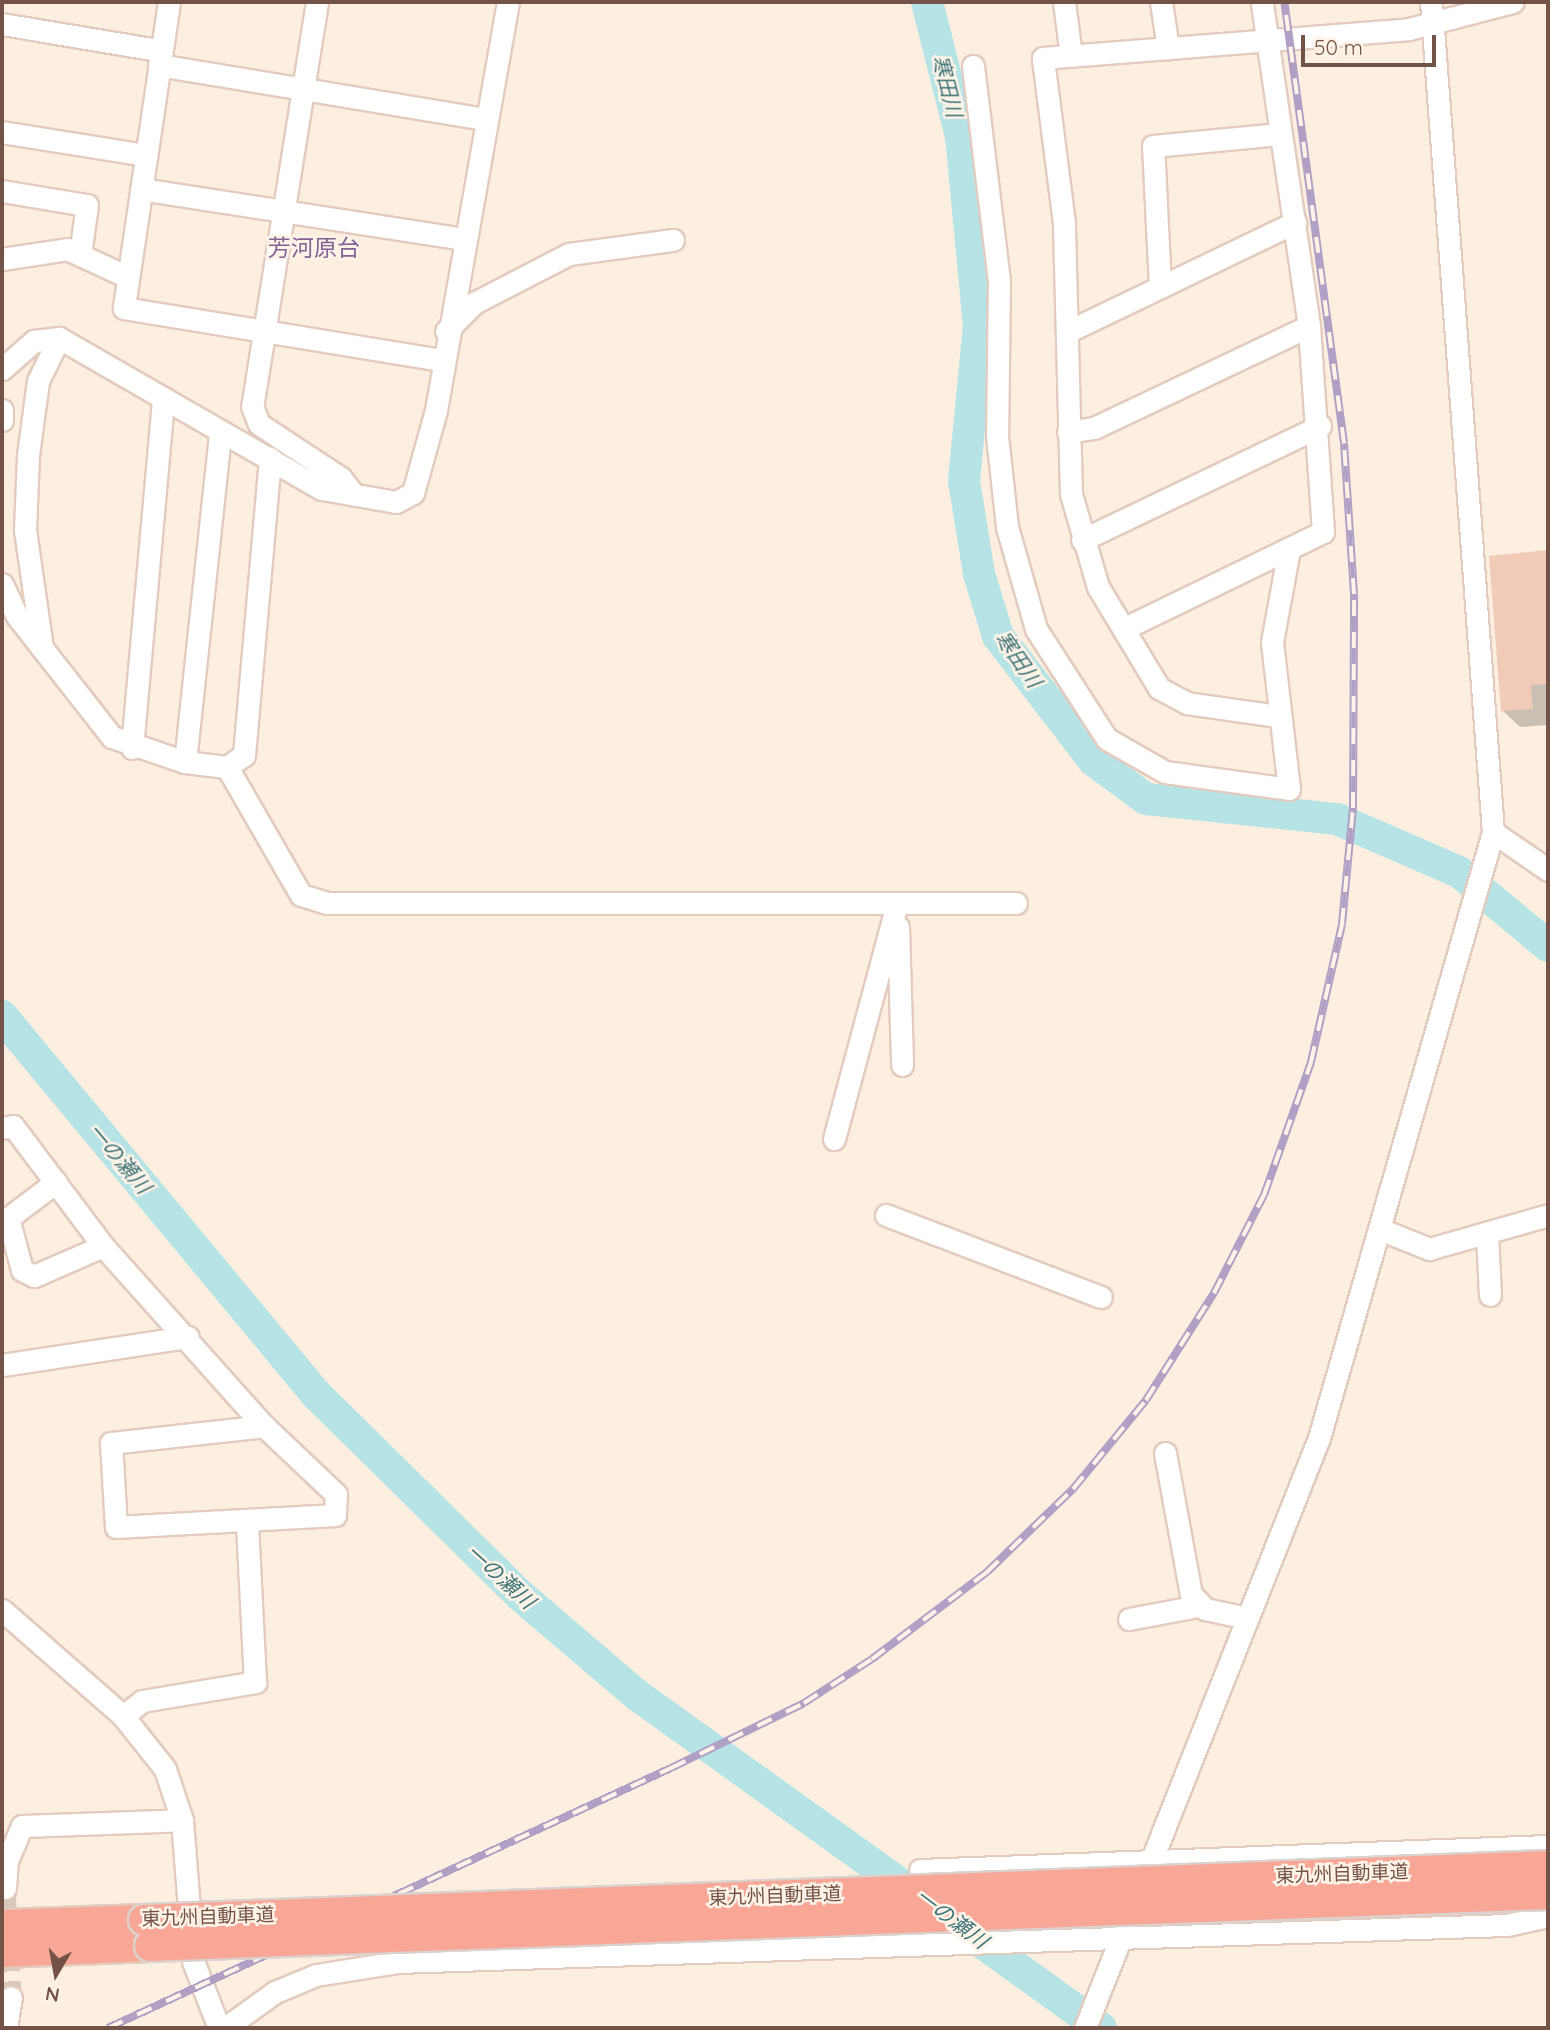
<!DOCTYPE html>
<html>
<head>
<meta charset="utf-8">
<style>
	body { margin:0 }
	#map { position:relative; width:1550px; height:2030px; overflow:hidden; background:#fcefe0; font-family:Quicksand,"Noto Sans JP",sans-serif }
	div>[style] { position:absolute }
	.shadow>* { inset:0; background:#0003 }
	.river>* { height:32px; margin:-16px; padding:0 16px; transform-origin:16px; border-radius:16px; background:#b5e3e6 }
	.building>* { inset:0; background:#f2cab8 }
	.minor-tunnel>* { height:21px; margin-top:-10.5px; transform-origin:0; background:repeating-linear-gradient(90deg,#dac8ba 0 21px,transparent 0 31px) }
	.roads { filter:drop-shadow(2px 0 #e2ccbf) drop-shadow(-2px 0 #e2ccbf) drop-shadow(0 2px #e2ccbf) drop-shadow(0 -2px #e2ccbf) }
	.minor>* { height:21px; margin:-10.5px; padding:0 10.5px; transform-origin:10.5px; border-radius:10.5px; background:#fff }
	.highway>* { height:30px; margin:-15px; padding:0 15px; transform-origin:15px; border-radius:15px; background:#f8a796 }
	.rail>* { height:8px; margin-top:-4px; transform-origin:0; background:repeating-linear-gradient(90deg,#fff3e7 0 16px,#b1a0c5 0 32px); box-sizing:border-box; border-block:2px solid #b1a0c5 }
	.bridges { filter:drop-shadow(2px 0 #dbd2cf) drop-shadow(-2px 0 #dbd2cf) drop-shadow(0 2px #dbd2cf) drop-shadow(0 -2px #dbd2cf) }
	.highway-bridge>* { height:30px; margin:-15px; padding:0 15px; transform-origin:15px; border-radius:15px; background:#f8a796 }
	span { translate:-50% -50%; white-space:nowrap; text-align:center; line-height:1.15; -webkit-text-stroke:5px #fff3e7; paint-order:stroke }
	.street-label { font-size:19px; color:#735347 }
	.water-label { font-size:21px; color:#3c7479; font-style:italic }
	.quarter-label { font-size:23px; color:#816397 }
	.frame { position:absolute; inset:0; border:4px solid #735347; pointer-events:none }
	.north { position:absolute; left:21px; top:1939px; width:70px; height:70px; -webkit-text-stroke:5px #fff3e7; paint-order:stroke; rotate:190deg; font-size:19px; font-weight:700; line-height:28px; text-align:center; color:#735347 }
	.north::after { content:''; display:block; margin:auto; width:24px; height:32px; background:#735347; clip-path:polygon(50% 0,100% 100%,50% 72%,0 100%) }
	.scale { position:absolute; left:1301px; top:35px; width:135px; height:32px; box-sizing:border-box; border:4px solid #735347; border-top:0; padding-left:9px; font-size:21px; line-height:24px; white-space:nowrap; color:#735347; -webkit-text-stroke:5px #fff3e7; paint-order:stroke }
</style>
</head>
<body>
<div id="map">
	<div class="shadow">
		<div style="clip-path:polygon(1548px 552px,1548px 725px,1520px 727px,1503px 711px,1491px 557px)"></div>
	</div>
	<div class="river">
		<div style="left:927px;top:2px;width:138px;rotate:75.8deg"></div>
		<div style="left:961px;top:136px;width:190px;rotate:84.6deg"></div>
		<div style="left:979px;top:325px;width:157px;rotate:95.5deg"></div>
		<div style="left:964px;top:481px;width:94px;rotate:80.8deg"></div>
		<div style="left:979px;top:574px;width:65px;rotate:73deg"></div>
		<div style="left:998px;top:636px;width:156px;rotate:52.5deg"></div>
		<div style="left:1093px;top:760px;width:66px;rotate:36.3deg"></div>
		<div style="left:1146px;top:799px;width:192px;rotate:6deg"></div>
		<div style="left:1337px;top:819px;width:133px;rotate:23.5deg"></div>
		<div style="left:1459px;top:872px;width:116px;rotate:39.7deg"></div>
		<div style="left:2px;top:1016px;width:494px;rotate:50.3deg"></div>
		<div style="left:318px;top:1396px;width:285px;rotate:44.6deg"></div>
		<div style="left:521px;top:1596px;width:153px;rotate:40.5deg"></div>
		<div style="left:637px;top:1695px;width:571px;rotate:35.67deg"></div>
	</div>
	<div class="building">
		<div style="clip-path:polygon(1548px 550px,1548px 684px,1531px 685px,1533px 709px,1501px 711px,1489px 556px)"></div>
	</div>
	<div class="minor-tunnel">
		<div style="left:5px;top:1888px;width:109px;rotate:86.8deg"></div>
	</div>
	<div class="roads">
		<div class="minor">
			<div style="left:169px;top:2px;width:309px;rotate:98.4deg"></div>
			<div style="left:124px;top:308px;width:321px;rotate:9.3deg"></div>
			<div style="left:317px;top:2px;width:409px;rotate:99.1deg"></div>
			<div style="left:252px;top:406px;width:19px;rotate:69deg"></div>
			<div style="left:259px;top:424px;width:98px;rotate:33.4deg"></div>
			<div style="left:341px;top:478px;width:21px;rotate:53deg"></div>
			<div style="left:1064px;top:2px;width:54px;rotate:82.6deg"></div>
			<div style="left:1161px;top:2px;width:47px;rotate:81.3deg"></div>
			<div style="left:2px;top:24px;width:151px;rotate:9.5deg"></div>
			<div style="left:159px;top:65px;width:331px;rotate:9.4deg"></div>
			<div style="left:973px;top:66px;width:217px;rotate:83.1deg"></div>
			<div style="left:999px;top:281px;width:155px;rotate:90.7deg"></div>
			<div style="left:997px;top:436px;width:92px;rotate:83.7deg"></div>
			<div style="left:1007px;top:527px;width:106px;rotate:74.1deg"></div>
			<div style="left:1036px;top:629px;width:131px;rotate:57.2deg"></div>
			<div style="left:1107px;top:739px;width:67px;rotate:29.6deg"></div>
			<div style="left:1165px;top:772px;width:125px;rotate:7.8deg"></div>
			<div style="left:1289px;top:789px;width:148px;rotate:-96.6deg"></div>
			<div style="left:1272px;top:642px;width:95px;rotate:-79.6deg"></div>
			<div style="left:2px;top:132px;width:146px;rotate:9.1deg"></div>
			<div style="left:141px;top:189px;width:326px;rotate:8.8deg"></div>
			<div style="left:2px;top:191px;width:86px;rotate:9.4deg"></div>
			<div style="left:87px;top:205px;width:49px;rotate:98.1deg"></div>
			<div style="left:2px;top:259px;width:66px;rotate:-8.7deg"></div>
			<div style="left:67px;top:249px;width:67px;rotate:24.7deg"></div>
			<div style="left:1160px;top:287px;width:141px;rotate:-92.8deg"></div>
			<div style="left:1153px;top:146px;width:127px;rotate:-5.4deg"></div>
			<div style="left:446px;top:331px;width:40px;rotate:-45deg"></div>
			<div style="left:474px;top:303px;width:107px;rotate:-27.3deg"></div>
			<div style="left:569px;top:254px;width:105px;rotate:-7.7deg"></div>
			<div style="left:1069px;top:331px;width:251px;rotate:-25.7deg"></div>
			<div style="left:2px;top:369px;width:43px;rotate:-41.2deg"></div>
			<div style="left:34px;top:341px;width:25px;rotate:-7deg"></div>
			<div style="left:59px;top:338px;width:303px;rotate:29.9deg"></div>
			<div style="left:322px;top:489px;width:75px;rotate:10deg"></div>
			<div style="left:396px;top:502px;width:19px;rotate:-28deg"></div>
			<div style="left:413px;top:493px;width:86px;rotate:-74.5deg"></div>
			<div style="left:436px;top:410px;width:414px;rotate:-80deg"></div>
			<div style="left:2px;top:410px;width:10px;rotate:90deg"></div>
			<div style="left:1068px;top:432px;width:26px;rotate:-9deg"></div>
			<div style="left:1094px;top:428px;width:238px;rotate:-25.4deg"></div>
			<div style="left:1082px;top:540px;width:264px;rotate:-25.6deg"></div>
			<div style="left:2px;top:584px;width:35px;rotate:65deg"></div>
			<div style="left:17px;top:616px;width:154px;rotate:51.9deg"></div>
			<div style="left:112px;top:737px;width:77px;rotate:18.9deg"></div>
			<div style="left:185px;top:762px;width:42px;rotate:6.8deg"></div>
			<div style="left:227px;top:767px;width:21px;rotate:-35deg"></div>
			<div style="left:244px;top:755px;width:298px;rotate:-85deg"></div>
			<div style="left:1123px;top:629px;width:222px;rotate:-25.9deg"></div>
			<div style="left:1323px;top:532px;width:206px;rotate:-93.9deg"></div>
			<div style="left:1309px;top:326px;width:327px;rotate:-98.3deg"></div>
			<div style="left:42px;top:648px;width:119px;rotate:-98.2deg"></div>
			<div style="left:25px;top:530px;width:75px;rotate:-87.7deg"></div>
			<div style="left:28px;top:455px;width:75px;rotate:-82.3deg"></div>
			<div style="left:38px;top:381px;width:48px;rotate:-64deg"></div>
			<div style="left:1278px;top:716px;width:92px;rotate:-171.9deg"></div>
			<div style="left:1187px;top:703px;width:32px;rotate:-152deg"></div>
			<div style="left:1159px;top:688px;width:118px;rotate:-121.1deg"></div>
			<div style="left:1098px;top:587px;width:97px;rotate:-106.2deg"></div>
			<div style="left:1071px;top:494px;width:271px;rotate:-91.5deg"></div>
			<div style="left:1064px;top:223px;width:166px;rotate:-97.3deg"></div>
			<div style="left:1043px;top:58px;width:367px;rotate:-4.5deg"></div>
			<div style="left:1409px;top:29px;width:107px;rotate:-14.6deg"></div>
			<div style="left:132px;top:748px;width:346px;rotate:-84.9deg"></div>
			<div style="left:185px;top:762px;width:330px;rotate:-83.9deg"></div>
			<div style="left:227px;top:767px;width:148px;rotate:60deg"></div>
			<div style="left:301px;top:895px;width:27px;rotate:17deg"></div>
			<div style="left:327px;top:903px;width:689px"></div>
			<div style="left:1493px;top:832px;width:67px;rotate:34.6deg"></div>
			<div style="left:898px;top:927px;width:138px;rotate:88.3deg"></div>
			<div style="left:2px;top:1128px;width:11px;rotate:-10deg"></div>
			<div style="left:13px;top:1126px;width:150px;rotate:53.1deg"></div>
			<div style="left:103px;top:1246px;width:241px;rotate:48.2deg"></div>
			<div style="left:264px;top:1426px;width:99px;rotate:43.4deg"></div>
			<div style="left:336px;top:1494px;width:21px;rotate:93deg"></div>
			<div style="left:335px;top:1515px;width:219px;rotate:176.9deg"></div>
			<div style="left:116px;top:1527px;width:84px;rotate:-93.4deg"></div>
			<div style="left:111px;top:1443px;width:154px;rotate:-6.3deg"></div>
			<div style="left:834px;top:1139px;width:243px;rotate:-75deg"></div>
			<div style="left:56px;top:1182px;width:60px;rotate:143.1deg"></div>
			<div style="left:8px;top:1218px;width:54px;rotate:74.9deg"></div>
			<div style="left:22px;top:1270px;width:13px;rotate:27deg"></div>
			<div style="left:34px;top:1276px;width:75px;rotate:-23.5deg"></div>
			<div style="left:886px;top:1215px;width:230px;rotate:20.9deg"></div>
			<div style="left:1382px;top:1230px;width:51px;rotate:22deg"></div>
			<div style="left:1429px;top:1249px;width:124px;rotate:-15.9deg"></div>
			<div style="left:1487px;top:1234px;width:61px;rotate:87.2deg"></div>
			<div style="left:2px;top:1365px;width:188px;rotate:-8.6deg"></div>
			<div style="left:1165px;top:1453px;width:143px;rotate:79.6deg"></div>
			<div style="left:1191px;top:1594px;width:21px;rotate:47deg"></div>
			<div style="left:1205px;top:1609px;width:43px;rotate:12.1deg"></div>
			<div style="left:2px;top:1610px;width:161px;rotate:41.2deg"></div>
			<div style="left:123px;top:1716px;width:68px;rotate:51.6deg"></div>
			<div style="left:165px;top:1769px;width:54px;rotate:71.6deg"></div>
			<div style="left:182px;top:1820px;width:141px;rotate:85.5deg"></div>
			<div style="left:193px;top:1961px;width:72px;rotate:68.8deg"></div>
			<div style="left:1129px;top:1619px;width:70px;rotate:-10.7deg"></div>
			<div style="left:123px;top:1716px;width:24px;rotate:-38deg"></div>
			<div style="left:142px;top:1701px;width:115px;rotate:-9.5deg"></div>
			<div style="left:255px;top:1682px;width:160px;rotate:-92.9deg"></div>
			<div style="left:920px;top:1870px;width:628px;rotate:-2.19deg"></div>
			<div style="left:5px;top:1888px;width:27px;rotate:-86deg"></div>
			<div style="left:7px;top:1861px;width:38px;rotate:-67deg"></div>
			<div style="left:22px;top:1826px;width:160px;rotate:-2.1deg"></div>
			<div style="left:6px;top:2028px;width:31px;rotate:-81deg"></div>
			<div style="left:225px;top:2028px;width:62px;rotate:-35.8deg"></div>
			<div style="left:275px;top:1992px;width:44px;rotate:-22.5deg"></div>
			<div style="left:316px;top:1975px;width:82px;rotate:-9.1deg"></div>
			<div style="left:397px;top:1962px;width:1111px;rotate:-1.91deg"></div>
			<div style="left:1507px;top:1925px;width:42px;rotate:-12.4deg"></div>
			<div style="left:1085px;top:2028px;width:635px;rotate:-68.37deg"></div>
			<div style="left:1319px;top:1438px;width:630px;rotate:-73.98deg"></div>
			<div style="left:1493px;top:832px;width:832px;rotate:-94.27deg"></div>
		</div>
		<div class="highway">
			<div style="left:2px;top:1925px;width:142px;rotate:-2deg"></div>
			<div style="left:2px;top:1952px;width:148px;rotate:-2.3deg"></div>
		</div>
	</div>
	<div class="rail">
		<div style="left:108px;top:2028px;width:620px;rotate:-24.79deg"></div>
		<div style="left:671px;top:1768px;width:148px;rotate:-26deg"></div>
		<div style="left:804px;top:1703px;width:81px;rotate:-32.9deg"></div>
		<div style="left:872px;top:1659px;width:144px;rotate:-37.1deg"></div>
		<div style="left:987px;top:1572px;width:120px;rotate:-44deg"></div>
		<div style="left:1073px;top:1489px;width:115px;rotate:-50.6deg"></div>
		<div style="left:1146px;top:1400px;width:127px;rotate:-57.6deg"></div>
		<div style="left:1214px;top:1293px;width:110px;rotate:-63deg"></div>
		<div style="left:1264px;top:1195px;width:141px;rotate:-70.5deg"></div>
		<div style="left:1311px;top:1062px;width:141px;rotate:-77.3deg"></div>
		<div style="left:1342px;top:924px;width:117px;rotate:-84.6deg"></div>
		<div style="left:1353px;top:808px;width:214px;rotate:-89.7deg"></div>
		<div style="left:1354px;top:594px;width:151px;rotate:-93.8deg"></div>
		<div style="left:1344px;top:443px;width:445px;rotate:-97.7deg"></div>
	</div>
	<div class="bridges">
		<div class="highway-bridge">
			<div style="left:144px;top:1920px;width:1405px;rotate:-2.2deg"></div>
			<div style="left:150px;top:1946px;width:1399px;rotate:-2.13deg"></div>
		</div>
	</div>
	<div class="street-label">
		<span style="left:1342px;top:1874px;rotate:-2deg">東九州自動車道</span>
		<span style="left:775px;top:1896px;rotate:-2deg">東九州自動車道</span>
		<span style="left:208px;top:1917px;rotate:-2deg">東九州自動車道</span>
	</div>
	<div class="water-label">
		<span style="left:948px;top:86px;rotate:76deg">寒田川</span>
		<span style="left:1019px;top:659px;rotate:55deg">寒田川</span>
		<span style="left:120px;top:1158px;rotate:50deg">一の瀬川</span>
		<span style="left:501px;top:1576px;rotate:42deg">一の瀬川</span>
		<span style="left:952px;top:1918px;rotate:37deg">一の瀬川</span>
	</div>
	<div class="quarter-label">
		<span style="left:314px;top:248px">芳河原台</span>
	</div>
	<div class="frame"></div>
	<div class="north">N</div>
	<div class="scale">50 m</div>
</div>
</body>
</html>
